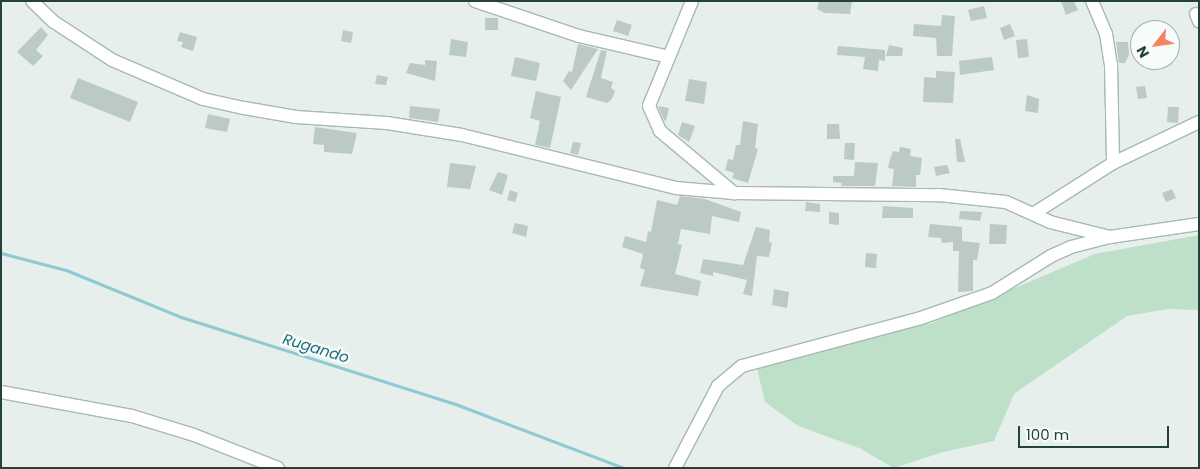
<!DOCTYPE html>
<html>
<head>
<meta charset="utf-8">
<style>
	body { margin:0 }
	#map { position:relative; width:1200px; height:469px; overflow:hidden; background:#e6efeb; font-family:Poppins,sans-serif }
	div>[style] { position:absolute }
	.green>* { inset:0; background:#bfe0c8 }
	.stream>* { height:3px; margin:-1.5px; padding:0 1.5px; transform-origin:1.5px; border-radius:1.5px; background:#8ec9d4 }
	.building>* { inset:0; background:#bbcac4 }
	.roads { filter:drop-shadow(1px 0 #a8b8b2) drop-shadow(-1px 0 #a8b8b2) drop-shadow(0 1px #a8b8b2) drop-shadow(0 -1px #a8b8b2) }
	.street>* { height:12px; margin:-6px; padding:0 6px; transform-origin:6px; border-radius:6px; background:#fff }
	span { translate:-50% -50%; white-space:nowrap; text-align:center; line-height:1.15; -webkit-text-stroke:5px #f7fbf9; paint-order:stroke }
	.water-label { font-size:15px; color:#1c6f80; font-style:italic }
	.frame { position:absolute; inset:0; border:2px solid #24423a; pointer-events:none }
	.north { position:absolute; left:1130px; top:20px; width:50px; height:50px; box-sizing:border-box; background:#f7fbf9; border:1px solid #a3b1ad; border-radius:50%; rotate:240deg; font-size:14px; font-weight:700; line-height:20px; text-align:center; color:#24423a }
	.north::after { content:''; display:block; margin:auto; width:18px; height:22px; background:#f4845f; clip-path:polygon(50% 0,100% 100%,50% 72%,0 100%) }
	.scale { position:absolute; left:1018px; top:426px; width:151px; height:22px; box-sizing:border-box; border:2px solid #24423a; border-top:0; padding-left:6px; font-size:15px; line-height:18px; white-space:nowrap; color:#24423a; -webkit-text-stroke:4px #f7fbf9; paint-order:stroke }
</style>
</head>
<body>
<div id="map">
	<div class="green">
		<div style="clip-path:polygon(1199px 235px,1199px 310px,1168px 309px,1127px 316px,1014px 394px,994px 441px,943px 452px,894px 468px,859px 448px,798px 426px,765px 402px,757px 369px,829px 345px,932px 323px,1095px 254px)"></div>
	</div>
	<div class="stream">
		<div style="left:1px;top:253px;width:67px;rotate:14.7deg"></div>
		<div style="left:66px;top:270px;width:124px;rotate:22.2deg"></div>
		<div style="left:181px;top:317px;width:291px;rotate:17.6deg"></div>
		<div style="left:458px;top:405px;width:178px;rotate:20.8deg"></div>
	</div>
	<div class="building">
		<div style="clip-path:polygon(819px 1px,852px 1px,850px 14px,825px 13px,817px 9px)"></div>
		<div style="clip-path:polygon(1061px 1px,1074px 1px,1078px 10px,1066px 15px)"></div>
		<div style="clip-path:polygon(984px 6px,987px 18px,971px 21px,968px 10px)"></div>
		<div style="clip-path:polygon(942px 15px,955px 16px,952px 56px,937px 56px,936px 38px,913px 36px,914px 24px,941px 26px)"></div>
		<div style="clip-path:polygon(485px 18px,498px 18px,498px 30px,485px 30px)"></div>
		<div style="clip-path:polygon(617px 20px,632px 25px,628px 36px,613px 31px)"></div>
		<div style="clip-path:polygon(1010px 24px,1015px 36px,1004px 40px,1000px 28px)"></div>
		<div style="clip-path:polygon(41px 27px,48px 35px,36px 50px,43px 56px,33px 66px,17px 52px)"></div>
		<div style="clip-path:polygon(343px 30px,353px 32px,351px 43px,341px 41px)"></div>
		<div style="clip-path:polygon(180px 32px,197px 37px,193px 51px,181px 47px,183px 42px,177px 41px)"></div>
		<div style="clip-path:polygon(451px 39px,468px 42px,466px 57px,449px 55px)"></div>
		<div style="clip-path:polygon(1027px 39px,1029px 57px,1018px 58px,1016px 40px)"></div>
		<div style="clip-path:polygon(1116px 42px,1128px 42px,1129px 55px,1125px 63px,1119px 63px)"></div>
		<div style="clip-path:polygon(578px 44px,598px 49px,571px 90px,563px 81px,569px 71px,572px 72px)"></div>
		<div style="clip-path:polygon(889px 45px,903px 48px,902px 56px,886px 56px)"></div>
		<div style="clip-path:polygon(838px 46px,885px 50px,885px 61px,879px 60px,878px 71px,863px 69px,865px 57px,837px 55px)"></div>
		<div style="clip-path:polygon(601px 50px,607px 51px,601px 78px,613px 82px,611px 88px,615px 91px,612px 99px,607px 103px,586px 97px)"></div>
		<div style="clip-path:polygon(515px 57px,540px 63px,536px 81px,511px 76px)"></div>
		<div style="clip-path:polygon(992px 57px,994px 70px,960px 75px,959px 61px)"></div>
		<div style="clip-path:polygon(425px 60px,437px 61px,435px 81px,406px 73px,410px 63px,425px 65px)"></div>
		<div style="clip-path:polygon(936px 71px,955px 72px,953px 103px,923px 102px,924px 77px,936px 78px)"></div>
		<div style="clip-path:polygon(377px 75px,388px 77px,386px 85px,375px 84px)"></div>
		<div style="clip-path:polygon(78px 78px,138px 102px,130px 122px,70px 98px)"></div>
		<div style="clip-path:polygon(689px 79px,707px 82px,704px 104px,685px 101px)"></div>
		<div style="clip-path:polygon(1145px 86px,1147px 98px,1138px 99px,1136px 87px)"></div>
		<div style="clip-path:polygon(536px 91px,561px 97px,550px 148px,535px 145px,540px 121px,530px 118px)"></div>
		<div style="clip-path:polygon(1027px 95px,1039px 99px,1038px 113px,1025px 111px)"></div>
		<div style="clip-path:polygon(410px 106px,440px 109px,438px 122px,409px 118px)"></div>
		<div style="clip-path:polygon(658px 106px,669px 108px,666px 121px,664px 120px)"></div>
		<div style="clip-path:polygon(1168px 107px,1179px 107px,1178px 123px,1167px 122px)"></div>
		<div style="clip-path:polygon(208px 114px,230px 119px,227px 132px,205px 128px)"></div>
		<div style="clip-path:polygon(743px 121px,758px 124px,755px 148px,758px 149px,748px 183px,732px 178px,734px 173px,725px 170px,728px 159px,733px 160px,736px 145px,740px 145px)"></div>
		<div style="clip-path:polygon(682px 122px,695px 126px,689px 142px,678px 135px)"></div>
		<div style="clip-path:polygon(827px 124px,839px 124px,840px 139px,827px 139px)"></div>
		<div style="clip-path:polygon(315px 127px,357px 133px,352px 154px,324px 152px,324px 145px,313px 144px)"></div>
		<div style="clip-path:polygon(955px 139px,960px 139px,965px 162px,957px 162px)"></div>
		<div style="clip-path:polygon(573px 142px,581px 143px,578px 155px,570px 153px)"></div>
		<div style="clip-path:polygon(845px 143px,855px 143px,854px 160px,844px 159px)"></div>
		<div style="clip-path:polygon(900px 147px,911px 149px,910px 156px,922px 158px,920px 175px,916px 175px,916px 187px,892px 186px,894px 169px,888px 168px,890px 159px,893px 151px,899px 152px)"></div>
		<div style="clip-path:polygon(855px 162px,878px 163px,875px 186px,841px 186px,842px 183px,833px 182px,833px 176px,854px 176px)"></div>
		<div style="clip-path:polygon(450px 163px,476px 166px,470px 189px,447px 187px)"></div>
		<div style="clip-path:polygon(947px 165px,950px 173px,936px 176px,934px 167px)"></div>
		<div style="clip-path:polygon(498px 172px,508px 175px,502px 195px,489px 190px)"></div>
		<div style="clip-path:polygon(1172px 189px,1176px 198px,1166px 202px,1162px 193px)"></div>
		<div style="clip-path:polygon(510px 190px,518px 193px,515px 202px,507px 200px)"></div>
		<div style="clip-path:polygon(680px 196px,705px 199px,741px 212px,739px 222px,712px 216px,710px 234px,681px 229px,678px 244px,682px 245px,675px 274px,701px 281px,698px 296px,640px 286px,645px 270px,640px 268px,643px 254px,622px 247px,625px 236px,646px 242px,648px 231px,651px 232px,657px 200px,677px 205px)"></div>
		<div style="clip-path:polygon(806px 202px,820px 204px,820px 212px,805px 211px)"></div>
		<div style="clip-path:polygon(883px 206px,913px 208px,913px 218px,882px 218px)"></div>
		<div style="clip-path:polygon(960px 211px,982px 212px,980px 221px,959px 219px)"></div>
		<div style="clip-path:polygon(829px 212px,839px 213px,839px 225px,829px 224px)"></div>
		<div style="clip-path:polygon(515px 223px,528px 226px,526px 237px,512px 233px)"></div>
		<div style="clip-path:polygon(930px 224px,962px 227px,962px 241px,980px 243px,977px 260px,973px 260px,973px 291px,958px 292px,959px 251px,953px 251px,953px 242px,942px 243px,941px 238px,928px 237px)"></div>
		<div style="clip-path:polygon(990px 224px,1007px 225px,1006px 244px,989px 244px)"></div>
		<div style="clip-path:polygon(756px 227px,770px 230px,769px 242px,772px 243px,769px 257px,757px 256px,752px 296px,743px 294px,747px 280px,713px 272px,713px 276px,700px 273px,703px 259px,743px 265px)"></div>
		<div style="clip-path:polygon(866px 253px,877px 254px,876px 268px,865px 267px)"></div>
		<div style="clip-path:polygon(774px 289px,789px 292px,787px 308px,772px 305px)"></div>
	</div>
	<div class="roads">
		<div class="street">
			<div style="left:32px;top:1px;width:30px;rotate:44deg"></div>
			<div style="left:54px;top:22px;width:69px;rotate:33.2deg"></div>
			<div style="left:112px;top:60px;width:99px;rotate:23.2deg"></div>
			<div style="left:203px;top:99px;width:42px;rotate:12.4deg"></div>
			<div style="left:244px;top:108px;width:53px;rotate:9.8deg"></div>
			<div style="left:296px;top:117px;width:91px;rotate:3.8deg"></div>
			<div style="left:387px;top:123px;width:76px;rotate:9.1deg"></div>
			<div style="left:462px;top:135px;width:220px;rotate:13.9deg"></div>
			<div style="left:676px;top:188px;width:58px;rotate:4.9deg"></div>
			<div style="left:734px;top:193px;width:205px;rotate:0.6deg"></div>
			<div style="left:939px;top:195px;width:67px;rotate:6deg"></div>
			<div style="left:1006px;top:202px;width:48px;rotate:24.4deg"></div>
			<div style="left:1050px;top:222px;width:62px;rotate:14deg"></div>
			<div style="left:475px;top:1px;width:110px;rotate:18.6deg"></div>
			<div style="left:579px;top:36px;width:92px;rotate:13.1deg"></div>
			<div style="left:692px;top:1px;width:113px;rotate:112.3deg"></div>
			<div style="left:649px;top:106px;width:27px;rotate:66deg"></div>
			<div style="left:660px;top:131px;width:97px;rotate:40deg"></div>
			<div style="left:1092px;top:1px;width:36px;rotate:67deg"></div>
			<div style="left:1106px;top:34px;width:30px;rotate:81deg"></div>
			<div style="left:1111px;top:64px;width:99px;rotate:88.8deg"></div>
			<div style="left:1196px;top:14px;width:8px;rotate:67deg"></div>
			<div style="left:1033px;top:214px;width:95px;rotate:-32.5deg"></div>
			<div style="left:1113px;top:163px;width:95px;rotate:-25.5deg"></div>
			<div style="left:1px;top:392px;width:133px;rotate:10.4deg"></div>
			<div style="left:132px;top:416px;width:65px;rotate:17deg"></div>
			<div style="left:194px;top:435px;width:90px;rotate:21.4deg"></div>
			<div style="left:675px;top:468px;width:93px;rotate:-62.3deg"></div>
			<div style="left:718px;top:386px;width:31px;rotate:-40deg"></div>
			<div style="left:742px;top:366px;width:185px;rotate:-15deg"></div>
			<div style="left:921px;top:318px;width:75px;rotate:-19.4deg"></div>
			<div style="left:992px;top:293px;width:70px;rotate:-32.1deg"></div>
			<div style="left:1051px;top:256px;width:22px;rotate:-24deg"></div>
			<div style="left:1071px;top:247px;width:40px;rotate:-14.4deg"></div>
			<div style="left:1110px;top:237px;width:90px;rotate:-8.3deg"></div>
		</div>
	</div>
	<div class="water-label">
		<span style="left:316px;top:348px;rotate:17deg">Rugando</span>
	</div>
	<div class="frame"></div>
	<div class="north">N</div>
	<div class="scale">100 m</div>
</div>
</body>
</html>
